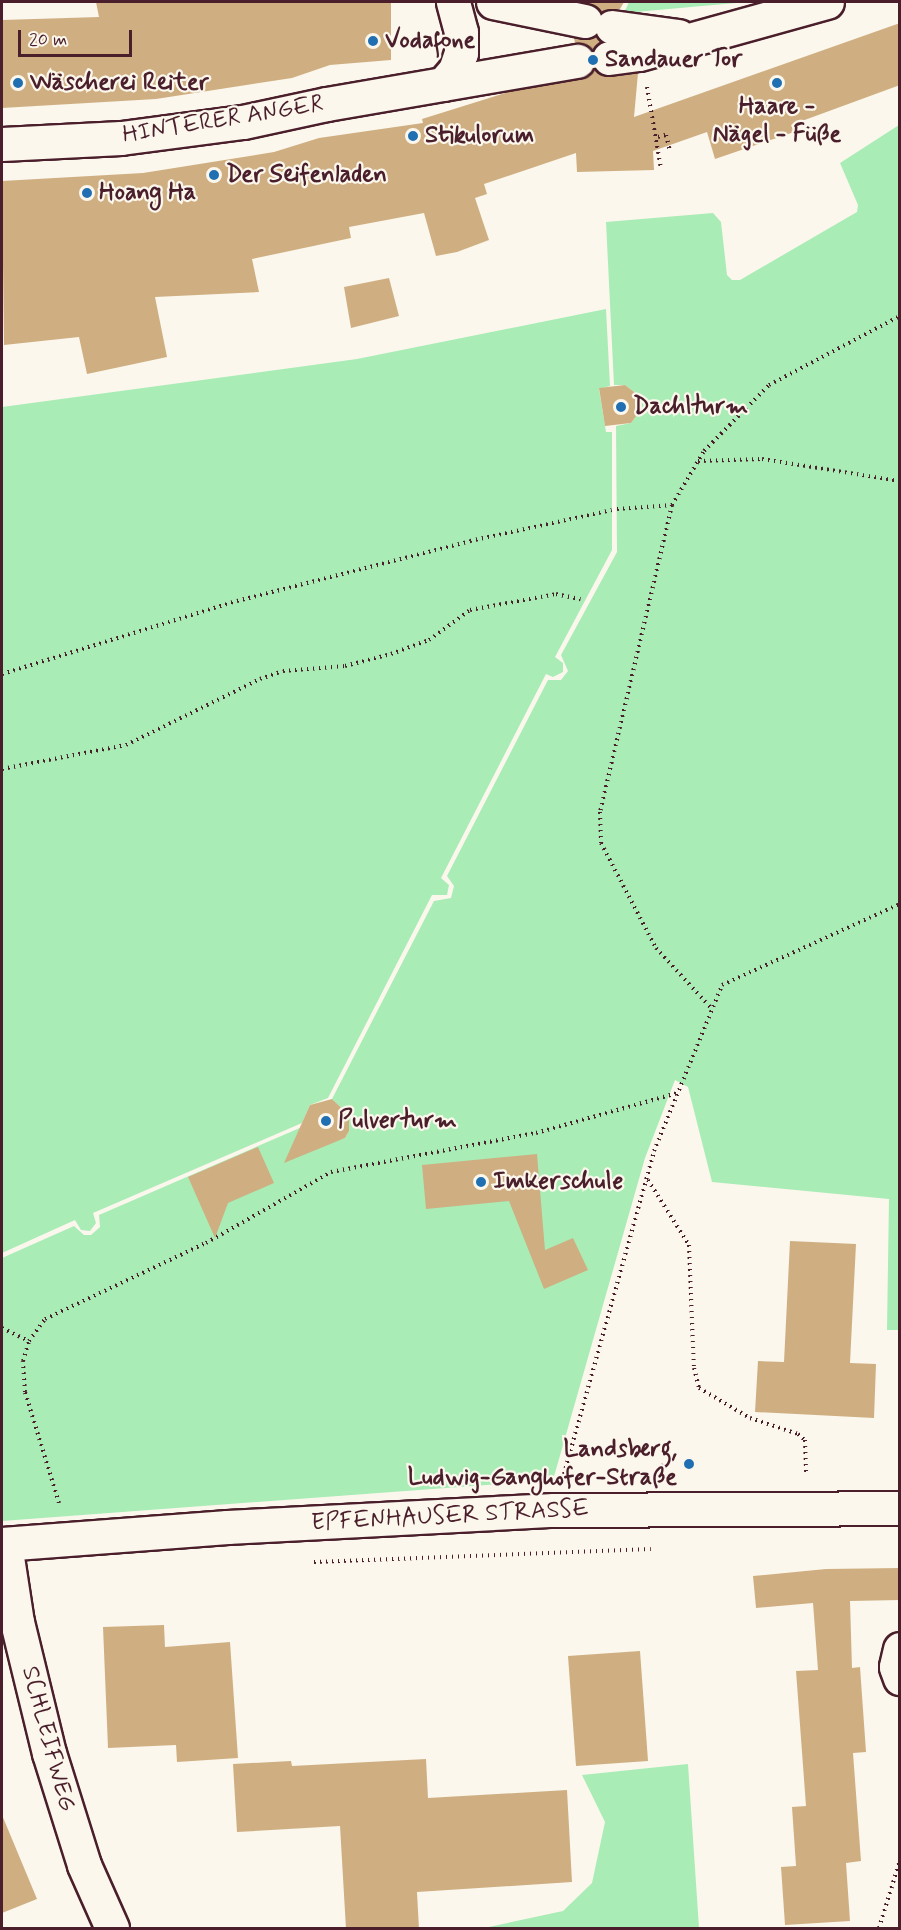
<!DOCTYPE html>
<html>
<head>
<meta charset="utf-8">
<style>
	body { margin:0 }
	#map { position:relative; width:901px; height:1930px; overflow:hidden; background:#fbf7ec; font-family:Mynerve,sans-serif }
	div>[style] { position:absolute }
	.green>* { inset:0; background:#a9ecb6 }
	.building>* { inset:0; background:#cfaf82 }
	.path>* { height:4px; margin-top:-2px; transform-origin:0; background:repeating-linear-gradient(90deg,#4a1f2b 0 1.5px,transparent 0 6px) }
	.roads { filter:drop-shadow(2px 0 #4a1f2b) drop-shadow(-2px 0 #4a1f2b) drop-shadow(0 2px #4a1f2b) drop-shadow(0 -2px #4a1f2b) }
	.street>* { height:33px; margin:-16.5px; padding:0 16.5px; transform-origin:16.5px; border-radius:16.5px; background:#fbf7ec }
	.secondary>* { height:33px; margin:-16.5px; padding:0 16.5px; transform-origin:16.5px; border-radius:16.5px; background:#fbf7ec }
	.dots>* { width:16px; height:16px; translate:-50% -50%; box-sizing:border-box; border:3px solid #fbf7ec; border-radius:50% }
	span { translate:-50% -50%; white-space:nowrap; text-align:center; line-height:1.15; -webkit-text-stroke:4.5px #fbf7ec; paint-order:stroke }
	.poi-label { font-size:24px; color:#4a1f2b; font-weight:700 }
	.left { translate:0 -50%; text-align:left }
	.right { translate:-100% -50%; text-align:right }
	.street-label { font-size:24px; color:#4a1f2b }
	.frame { position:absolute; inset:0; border:3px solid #4a1f2b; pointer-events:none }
	.scale { position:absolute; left:18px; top:30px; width:114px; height:27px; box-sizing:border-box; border:3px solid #4a1f2b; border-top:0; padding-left:8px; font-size:18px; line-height:21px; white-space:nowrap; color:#4a1f2b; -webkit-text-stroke:4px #fbf7ec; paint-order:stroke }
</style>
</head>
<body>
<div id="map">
	<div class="green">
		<div style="clip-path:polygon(629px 2px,747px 2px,624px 13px)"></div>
		<div style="clip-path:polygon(899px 125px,899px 1330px,887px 1330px,889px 1199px,712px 1182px,688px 1087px,675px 1080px,645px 1158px,553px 1480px,2px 1521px,2px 1258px,74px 1226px,84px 1235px,91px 1235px,100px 1227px,99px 1215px,302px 1127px,322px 1146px,345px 1138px,349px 1131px,349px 1115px,332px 1099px,434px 901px,451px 898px,454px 886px,447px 876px,548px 680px,561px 680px,568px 671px,561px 655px,617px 552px,616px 426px,631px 423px,640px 411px,638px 395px,625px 385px,614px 385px,606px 222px,713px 213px,721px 222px,727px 275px,732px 280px,740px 280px,857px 212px,858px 205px,840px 163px)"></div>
		<div style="clip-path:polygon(606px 309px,610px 386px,599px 389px,606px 432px,612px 432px,612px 550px,555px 657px,563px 663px,563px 672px,553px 677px,546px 674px,441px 878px,449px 885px,447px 895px,432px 895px,328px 1098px,310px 1105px,302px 1123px,93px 1213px,96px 1223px,90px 1231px,81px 1230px,75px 1220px,2px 1253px,2px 407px,357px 359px)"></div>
		<div style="clip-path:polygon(688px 1764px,699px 1928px,484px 1928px,563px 1911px,592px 1883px,605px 1822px,582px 1775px)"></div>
	</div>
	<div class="building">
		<div style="clip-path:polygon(96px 2px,391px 2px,391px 60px,330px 65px,292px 78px,156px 99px,2px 108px,2px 20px,99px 17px)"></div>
		<div style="clip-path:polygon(583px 2px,624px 2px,620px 9px,601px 12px)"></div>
		<div style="clip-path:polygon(900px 23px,900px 85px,791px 125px,794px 132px,715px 159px,707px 132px,653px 151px,654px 170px,577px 172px,576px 153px,484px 184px,487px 194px,475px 198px,489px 240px,457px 252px,436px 256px,424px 213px,349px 227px,351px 238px,252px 259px,259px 292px,155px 297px,167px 357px,87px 374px,79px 337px,4px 345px,2px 181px,143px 173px,274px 152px,319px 138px,423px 123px,422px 119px,512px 91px,580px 79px,594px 69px,611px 77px,638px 73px,634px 117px)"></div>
		<div style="clip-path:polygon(596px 36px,601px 42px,592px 50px,575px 43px,574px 38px)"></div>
		<div style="clip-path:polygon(389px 278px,399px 316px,351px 328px,344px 287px)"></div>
		<div style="clip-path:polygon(625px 385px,638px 395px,640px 411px,631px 423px,605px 426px,599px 388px)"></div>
		<div style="clip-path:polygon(332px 1099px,349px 1115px,349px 1131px,345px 1138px,284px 1163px,310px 1105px)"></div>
		<div style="clip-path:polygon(258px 1147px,274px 1183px,228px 1203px,215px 1238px,188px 1177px)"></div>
		<div style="clip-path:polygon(537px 1154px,545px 1250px,573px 1238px,588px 1270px,544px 1289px,509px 1201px,426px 1209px,422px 1165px)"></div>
		<div style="clip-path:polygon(790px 1241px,856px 1244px,850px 1363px,876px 1364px,874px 1418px,755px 1412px,758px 1361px,784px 1362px)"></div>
		<div style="clip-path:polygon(900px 1568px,900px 1600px,850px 1601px,852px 1668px,860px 1667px,866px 1752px,853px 1753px,861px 1861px,846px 1863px,850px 1921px,785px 1925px,781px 1867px,796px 1866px,792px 1807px,806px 1806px,796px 1671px,818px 1670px,813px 1603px,756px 1608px,753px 1576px,826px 1569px)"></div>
		<div style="clip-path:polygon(164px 1625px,165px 1647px,230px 1642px,238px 1758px,177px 1762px,176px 1745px,108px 1748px,103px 1627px)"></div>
		<div style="clip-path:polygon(640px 1651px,648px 1761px,576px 1766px,568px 1656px)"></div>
		<div style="clip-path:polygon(426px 1759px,428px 1798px,567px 1790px,572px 1882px,417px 1892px,419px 1929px,346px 1929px,340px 1826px,237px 1832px,233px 1764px,291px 1761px,292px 1766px)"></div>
		<div style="clip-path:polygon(2px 1815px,37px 1899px,2px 1913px)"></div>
	</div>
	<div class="path">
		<div style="left:647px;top:87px;width:83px;rotate:80.3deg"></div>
		<div style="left:658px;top:137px;width:8px;rotate:-14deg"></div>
		<div style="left:666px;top:135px;width:16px;rotate:76deg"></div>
		<div style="left:698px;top:461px;width:64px;rotate:-1.8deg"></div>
		<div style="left:762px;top:459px;width:140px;rotate:9.1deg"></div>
		<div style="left:672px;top:505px;width:315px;rotate:103.2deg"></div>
		<div style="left:600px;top:812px;width:31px;rotate:88deg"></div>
		<div style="left:601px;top:843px;width:119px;rotate:62.4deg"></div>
		<div style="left:656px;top:948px;width:81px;rotate:47.5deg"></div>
		<div style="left:617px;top:509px;width:55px;rotate:-4.2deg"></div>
		<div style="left:672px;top:505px;width:63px;rotate:-59.3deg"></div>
		<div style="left:704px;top:451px;width:93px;rotate:-45.4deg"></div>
		<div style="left:769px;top:385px;width:148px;rotate:-27.8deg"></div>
		<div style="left:2px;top:674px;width:246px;rotate:-17.3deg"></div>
		<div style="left:237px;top:601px;width:241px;rotate:-14.4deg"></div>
		<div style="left:470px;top:541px;width:145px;rotate:-12.3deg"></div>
		<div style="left:2px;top:769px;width:126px;rotate:-11deg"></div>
		<div style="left:126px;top:745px;width:149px;rotate:-26.2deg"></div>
		<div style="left:260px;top:679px;width:24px;rotate:-19deg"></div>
		<div style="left:283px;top:671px;width:62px;rotate:-4.6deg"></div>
		<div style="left:345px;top:666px;width:48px;rotate:-14.6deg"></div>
		<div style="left:391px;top:654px;width:40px;rotate:-20.2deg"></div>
		<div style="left:429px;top:640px;width:51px;rotate:-36.2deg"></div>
		<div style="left:470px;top:610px;width:87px;rotate:-10.5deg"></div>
		<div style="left:556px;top:594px;width:25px;rotate:12deg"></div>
		<div style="left:648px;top:1180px;width:77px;rotate:57.8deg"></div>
		<div style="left:689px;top:1245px;width:123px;rotate:87.7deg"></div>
		<div style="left:694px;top:1368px;width:21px;rotate:76deg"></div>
		<div style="left:699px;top:1388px;width:59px;rotate:30.5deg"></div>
		<div style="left:750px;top:1418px;width:51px;rotate:18.4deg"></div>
		<div style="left:798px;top:1434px;width:9px;rotate:41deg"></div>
		<div style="left:805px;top:1440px;width:33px;rotate:88deg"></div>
		<div style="left:2px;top:1328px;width:30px;rotate:26deg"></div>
		<div style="left:564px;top:1474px;width:335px;rotate:-74.4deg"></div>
		<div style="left:654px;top:1151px;width:179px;rotate:-67.7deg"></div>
		<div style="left:722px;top:985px;width:196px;rotate:-24.5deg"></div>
		<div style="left:59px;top:1503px;width:116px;rotate:-107deg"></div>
		<div style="left:25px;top:1392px;width:31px;rotate:-94deg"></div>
		<div style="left:23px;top:1361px;width:21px;rotate:-73deg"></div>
		<div style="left:29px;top:1341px;width:27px;rotate:-54deg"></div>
		<div style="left:45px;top:1319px;width:178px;rotate:-25.3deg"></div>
		<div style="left:206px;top:1243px;width:144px;rotate:-29.6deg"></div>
		<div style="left:331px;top:1172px;width:209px;rotate:-10.8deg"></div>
		<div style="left:536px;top:1133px;width:147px;rotate:-15.8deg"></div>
		<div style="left:314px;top:1562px;width:337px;rotate:-2.2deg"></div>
		<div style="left:879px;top:1928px;width:71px;rotate:-72.8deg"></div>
	</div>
	<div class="roads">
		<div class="street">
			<div style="left:493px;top:2px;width:94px;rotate:11.7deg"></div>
			<div style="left:612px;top:27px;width:67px;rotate:7.8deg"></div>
			<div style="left:609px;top:58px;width:30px;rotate:-8deg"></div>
			<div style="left:639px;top:54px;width:195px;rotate:-15.5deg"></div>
			<div style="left:443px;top:84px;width:18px;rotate:-49deg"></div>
			<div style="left:455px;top:70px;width:18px;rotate:-71deg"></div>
			<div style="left:461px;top:53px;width:21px;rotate:-90deg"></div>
			<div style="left:461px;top:32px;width:31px;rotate:-105deg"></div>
			<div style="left:2px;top:144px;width:119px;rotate:-2.9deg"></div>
			<div style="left:121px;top:138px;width:123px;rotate:-7.5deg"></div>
			<div style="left:243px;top:122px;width:86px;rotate:-12.1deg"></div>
			<div style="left:327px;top:104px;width:254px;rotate:-9.8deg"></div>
			<div style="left:5px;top:1544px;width:79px;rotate:81.3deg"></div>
			<div style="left:17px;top:1622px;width:135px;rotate:76.3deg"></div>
			<div style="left:49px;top:1753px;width:117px;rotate:72.6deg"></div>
			<div style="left:84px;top:1865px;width:69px;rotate:66deg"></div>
			<div style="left:900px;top:1649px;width:18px;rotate:103deg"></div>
			<div style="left:896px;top:1667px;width:12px;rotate:70deg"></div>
		</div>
		<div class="secondary">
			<div style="left:2px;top:1544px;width:226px;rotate:-4.3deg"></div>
			<div style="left:227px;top:1527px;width:327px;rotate:-3deg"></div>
			<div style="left:554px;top:1510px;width:346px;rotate:-0.3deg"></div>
		</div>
	</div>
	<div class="dots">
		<div style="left:373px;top:41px;background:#1f6fb2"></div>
		<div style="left:593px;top:60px;background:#1f6fb2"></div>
		<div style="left:18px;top:83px;background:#1f6fb2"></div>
		<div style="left:777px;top:83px;background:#1f6fb2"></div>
		<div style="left:413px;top:136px;background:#1f6fb2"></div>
		<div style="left:214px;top:175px;background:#1f6fb2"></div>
		<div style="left:87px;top:193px;background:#1f6fb2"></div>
		<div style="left:621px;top:407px;background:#1f6fb2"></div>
		<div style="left:326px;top:1121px;background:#1f6fb2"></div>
		<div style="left:481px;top:1182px;background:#1f6fb2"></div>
		<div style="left:689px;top:1464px;background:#1f6fb2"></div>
	</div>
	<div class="poi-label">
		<span class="left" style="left:385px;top:41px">Vodafone</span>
		<span class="left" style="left:605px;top:60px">Sandauer Tor</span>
		<span class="left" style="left:30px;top:83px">Wäscherei Reiter</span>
		<span style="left:777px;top:121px">Haare -<br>Nägel - Füße</span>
		<span class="left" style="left:425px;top:136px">Stikulorum</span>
		<span class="left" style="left:226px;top:175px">Der Seifenladen</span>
		<span class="left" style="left:99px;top:193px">Hoang Ha</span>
		<span class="left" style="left:633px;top:407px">Dachlturm</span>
		<span class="left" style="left:338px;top:1121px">Pulverturm</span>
		<span class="left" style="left:493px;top:1182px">Imkerschule</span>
		<span class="right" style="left:677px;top:1464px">Landsberg,<br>Ludwig-Ganghofer-Straße</span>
	</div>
	<div class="street-label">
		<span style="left:223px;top:120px;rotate:-9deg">HINTERER ANGER</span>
		<span style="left:450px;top:1516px;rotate:-3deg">EPFENHAUSER STRASSE</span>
		<span style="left:48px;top:1739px;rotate:75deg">SCHLEIFWEG</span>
	</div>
	<div class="frame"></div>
	<div class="scale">20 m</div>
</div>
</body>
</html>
